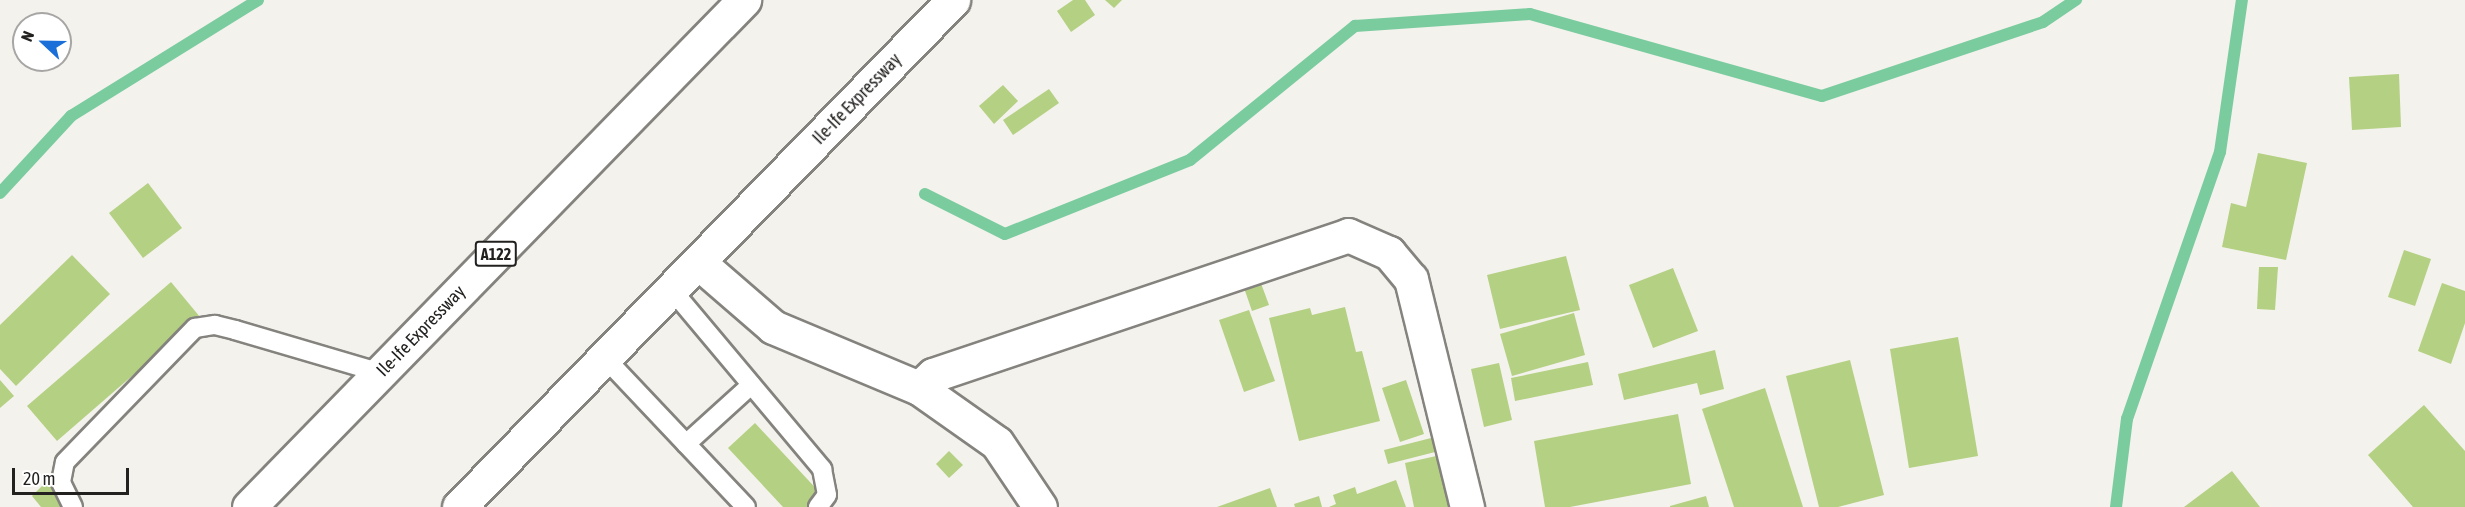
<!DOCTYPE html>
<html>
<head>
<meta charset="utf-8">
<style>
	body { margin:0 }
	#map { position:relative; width:2465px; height:507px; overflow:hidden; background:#f4f2ed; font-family:"Asap Condensed",sans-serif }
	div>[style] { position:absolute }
	.stream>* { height:12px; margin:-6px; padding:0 6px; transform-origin:6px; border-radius:6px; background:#7acc9e }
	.building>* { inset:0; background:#b4d083 }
	.roads { filter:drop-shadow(2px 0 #85837e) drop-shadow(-2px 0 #85837e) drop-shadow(0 2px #85837e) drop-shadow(0 -2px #85837e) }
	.lane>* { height:18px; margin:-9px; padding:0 9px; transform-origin:9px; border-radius:9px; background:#fff }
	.street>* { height:33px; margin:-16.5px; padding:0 16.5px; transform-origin:16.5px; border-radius:16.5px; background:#fff }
	.highway>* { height:33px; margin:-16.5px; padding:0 16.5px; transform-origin:16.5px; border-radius:16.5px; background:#fff }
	span { translate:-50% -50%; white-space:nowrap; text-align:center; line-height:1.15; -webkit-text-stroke:4.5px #fff; paint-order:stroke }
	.shield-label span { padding:2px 4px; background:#fff; border:2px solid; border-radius:4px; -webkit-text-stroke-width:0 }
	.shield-label { font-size:16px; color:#22211f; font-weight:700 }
	.street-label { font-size:18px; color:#22211f }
	.north { position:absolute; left:12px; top:12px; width:60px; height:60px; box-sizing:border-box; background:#fff; border:2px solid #a7a6a5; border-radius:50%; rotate:292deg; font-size:16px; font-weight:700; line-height:24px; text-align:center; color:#22211f }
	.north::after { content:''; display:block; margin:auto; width:21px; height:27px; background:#1b6fd9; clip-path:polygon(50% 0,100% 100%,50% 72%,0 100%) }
	.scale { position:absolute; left:12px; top:468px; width:117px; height:27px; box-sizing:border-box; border:3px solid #22211f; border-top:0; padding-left:8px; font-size:18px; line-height:21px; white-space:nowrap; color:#22211f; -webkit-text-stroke:4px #fff; paint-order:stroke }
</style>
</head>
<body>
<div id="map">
	<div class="stream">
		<div style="left:0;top:193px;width:105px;rotate:-47.3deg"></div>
		<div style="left:71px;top:116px;width:220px;rotate:-31.8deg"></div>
		<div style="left:925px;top:194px;width:89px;rotate:26.6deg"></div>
		<div style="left:1005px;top:234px;width:199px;rotate:-21.8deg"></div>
		<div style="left:1190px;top:160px;width:213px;rotate:-39.1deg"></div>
		<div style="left:1355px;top:26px;width:175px;rotate:-3.9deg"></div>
		<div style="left:1530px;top:14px;width:303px;rotate:15.7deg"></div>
		<div style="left:1822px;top:96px;width:233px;rotate:-18.5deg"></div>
		<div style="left:2043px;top:22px;width:40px;rotate:-34deg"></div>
		<div style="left:2116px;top:507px;width:89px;rotate:-82.9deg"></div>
		<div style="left:2127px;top:419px;width:283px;rotate:-70.8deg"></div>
		<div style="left:2220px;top:152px;width:154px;rotate:-81.8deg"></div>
	</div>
	<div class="building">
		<div style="clip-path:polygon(1073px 0,1085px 0,1095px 15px,1071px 32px,1057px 11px)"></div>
		<div style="clip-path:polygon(1105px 0,1122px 0,1114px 8px)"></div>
		<div style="clip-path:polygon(2399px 74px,2401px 127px,2352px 130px,2349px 77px)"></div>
		<div style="clip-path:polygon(1003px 85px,1018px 101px,994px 124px,979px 106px)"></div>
		<div style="clip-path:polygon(1049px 89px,1059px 103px,1013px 135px,1003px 120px)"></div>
		<div style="clip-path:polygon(2258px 153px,2307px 163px,2286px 260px,2222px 247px,2231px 203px,2246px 207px)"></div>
		<div style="clip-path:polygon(148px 183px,182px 228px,143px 258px,109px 213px)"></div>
		<div style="clip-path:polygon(2404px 250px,2431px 259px,2415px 306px,2388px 297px)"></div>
		<div style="clip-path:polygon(72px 255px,110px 294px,16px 386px,0 369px,0 325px)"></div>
		<div style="clip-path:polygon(1566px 256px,1580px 310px,1500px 329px,1487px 275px)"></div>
		<div style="clip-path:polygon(2259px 267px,2278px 267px,2275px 310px,2257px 309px)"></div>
		<div style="clip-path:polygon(1673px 268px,1698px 331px,1653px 348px,1629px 285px)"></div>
		<div style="clip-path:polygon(1259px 278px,1269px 305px,1252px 311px,1243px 285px)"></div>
		<div style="clip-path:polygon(171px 282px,200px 317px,57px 441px,27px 406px)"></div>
		<div style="clip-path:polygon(2442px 283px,2465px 291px,2465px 323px,2451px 364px,2418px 351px)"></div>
		<div style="clip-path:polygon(1345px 307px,1356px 352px,1362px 351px,1380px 421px,1299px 441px,1269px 318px,1310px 308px,1312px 315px)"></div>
		<div style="clip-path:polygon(1249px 310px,1275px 381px,1244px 392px,1219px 320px)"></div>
		<div style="clip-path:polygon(1574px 313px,1585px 355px,1512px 376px,1500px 334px)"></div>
		<div style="clip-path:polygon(1958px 337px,1978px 456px,1909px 468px,1890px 349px)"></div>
		<div style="clip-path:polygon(1715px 350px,1724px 389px,1700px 395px,1697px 383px,1624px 400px,1618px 374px)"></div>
		<div style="clip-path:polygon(1850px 360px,1884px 495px,1838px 507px,1819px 507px,1786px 376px)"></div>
		<div style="clip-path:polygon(1588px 362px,1593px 385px,1515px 401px,1511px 378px)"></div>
		<div style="clip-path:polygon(1499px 363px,1512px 420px,1484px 427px,1471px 369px)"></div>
		<div style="clip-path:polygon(0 380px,14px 396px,0 408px)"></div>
		<div style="clip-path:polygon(1406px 380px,1424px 434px,1400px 442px,1382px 388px)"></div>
		<div style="clip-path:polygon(1765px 388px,1803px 507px,1734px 507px,1702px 409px)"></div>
		<div style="clip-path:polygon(2424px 405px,2465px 451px,2465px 507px,2413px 507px,2368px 455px)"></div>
		<div style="clip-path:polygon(1678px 414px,1691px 484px,1570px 507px,1545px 507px,1534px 441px)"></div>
		<div style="clip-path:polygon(755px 423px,823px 496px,811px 507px,783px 507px,728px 448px)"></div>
		<div style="clip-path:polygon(1439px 436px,1443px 450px,1388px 464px,1384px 450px)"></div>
		<div style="clip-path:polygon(949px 451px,963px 465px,949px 478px,936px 464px)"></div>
		<div style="clip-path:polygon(1445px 454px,1456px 507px,1414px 507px,1405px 463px)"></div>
		<div style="clip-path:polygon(2232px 471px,2260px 507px,2184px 507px)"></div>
		<div style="clip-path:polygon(49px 479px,67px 507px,41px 507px,32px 496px)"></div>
		<div style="clip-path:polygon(1396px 480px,1406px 507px,1329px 507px,1336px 504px,1333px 495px,1355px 487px,1357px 494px)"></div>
		<div style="clip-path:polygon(1270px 488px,1277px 507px,1217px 507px)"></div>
		<div style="clip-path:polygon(1319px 496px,1322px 507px,1295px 507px,1294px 504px)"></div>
		<div style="clip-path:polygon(1706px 496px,1709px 507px,1670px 507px,1670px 506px)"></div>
	</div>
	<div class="roads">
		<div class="lane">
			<div style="left:672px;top:290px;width:234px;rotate:50deg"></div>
			<div style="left:822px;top:469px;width:26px;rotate:79deg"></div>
			<div style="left:827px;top:495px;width:15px;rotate:127deg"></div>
			<div style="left:605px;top:358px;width:205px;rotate:46.6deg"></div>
			<div style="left:686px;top:444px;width:88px;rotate:-42.2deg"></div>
			<div style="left:73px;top:507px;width:28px;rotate:-116deg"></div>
			<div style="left:61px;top:482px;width:20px;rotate:-79deg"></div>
			<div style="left:65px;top:462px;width:187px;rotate:-45.9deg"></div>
			<div style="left:195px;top:328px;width:20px;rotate:-9deg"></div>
			<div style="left:215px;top:325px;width:21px;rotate:14deg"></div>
			<div style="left:235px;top:330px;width:152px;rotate:16.4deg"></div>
		</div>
		<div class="street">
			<div style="left:698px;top:262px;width:99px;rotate:40.9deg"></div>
			<div style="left:773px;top:327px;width:158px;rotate:22.7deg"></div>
			<div style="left:919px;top:388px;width:95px;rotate:35.2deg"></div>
			<div style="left:997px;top:443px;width:77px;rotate:56.1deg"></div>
			<div style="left:919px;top:388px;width:19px;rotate:-43deg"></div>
			<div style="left:933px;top:375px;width:438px;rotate:-18.6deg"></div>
			<div style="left:1348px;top:235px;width:45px;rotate:23.7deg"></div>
			<div style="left:1389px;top:253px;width:34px;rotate:50deg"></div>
			<div style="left:1411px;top:279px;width:235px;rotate:76.2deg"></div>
		</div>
		<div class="highway">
			<div style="left:249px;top:507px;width:709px;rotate:-45.69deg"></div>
			<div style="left:459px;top:507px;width:708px;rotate:-45.74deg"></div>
		</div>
	</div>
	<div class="shield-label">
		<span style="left:496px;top:254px">A122</span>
	</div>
	<div class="street-label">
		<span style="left:857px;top:99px;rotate:-46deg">Ile-Ife Expressway</span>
		<span style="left:421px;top:331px;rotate:-46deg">Ile-Ife Expressway</span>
	</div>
	<div class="north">N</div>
	<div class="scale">20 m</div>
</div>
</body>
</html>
